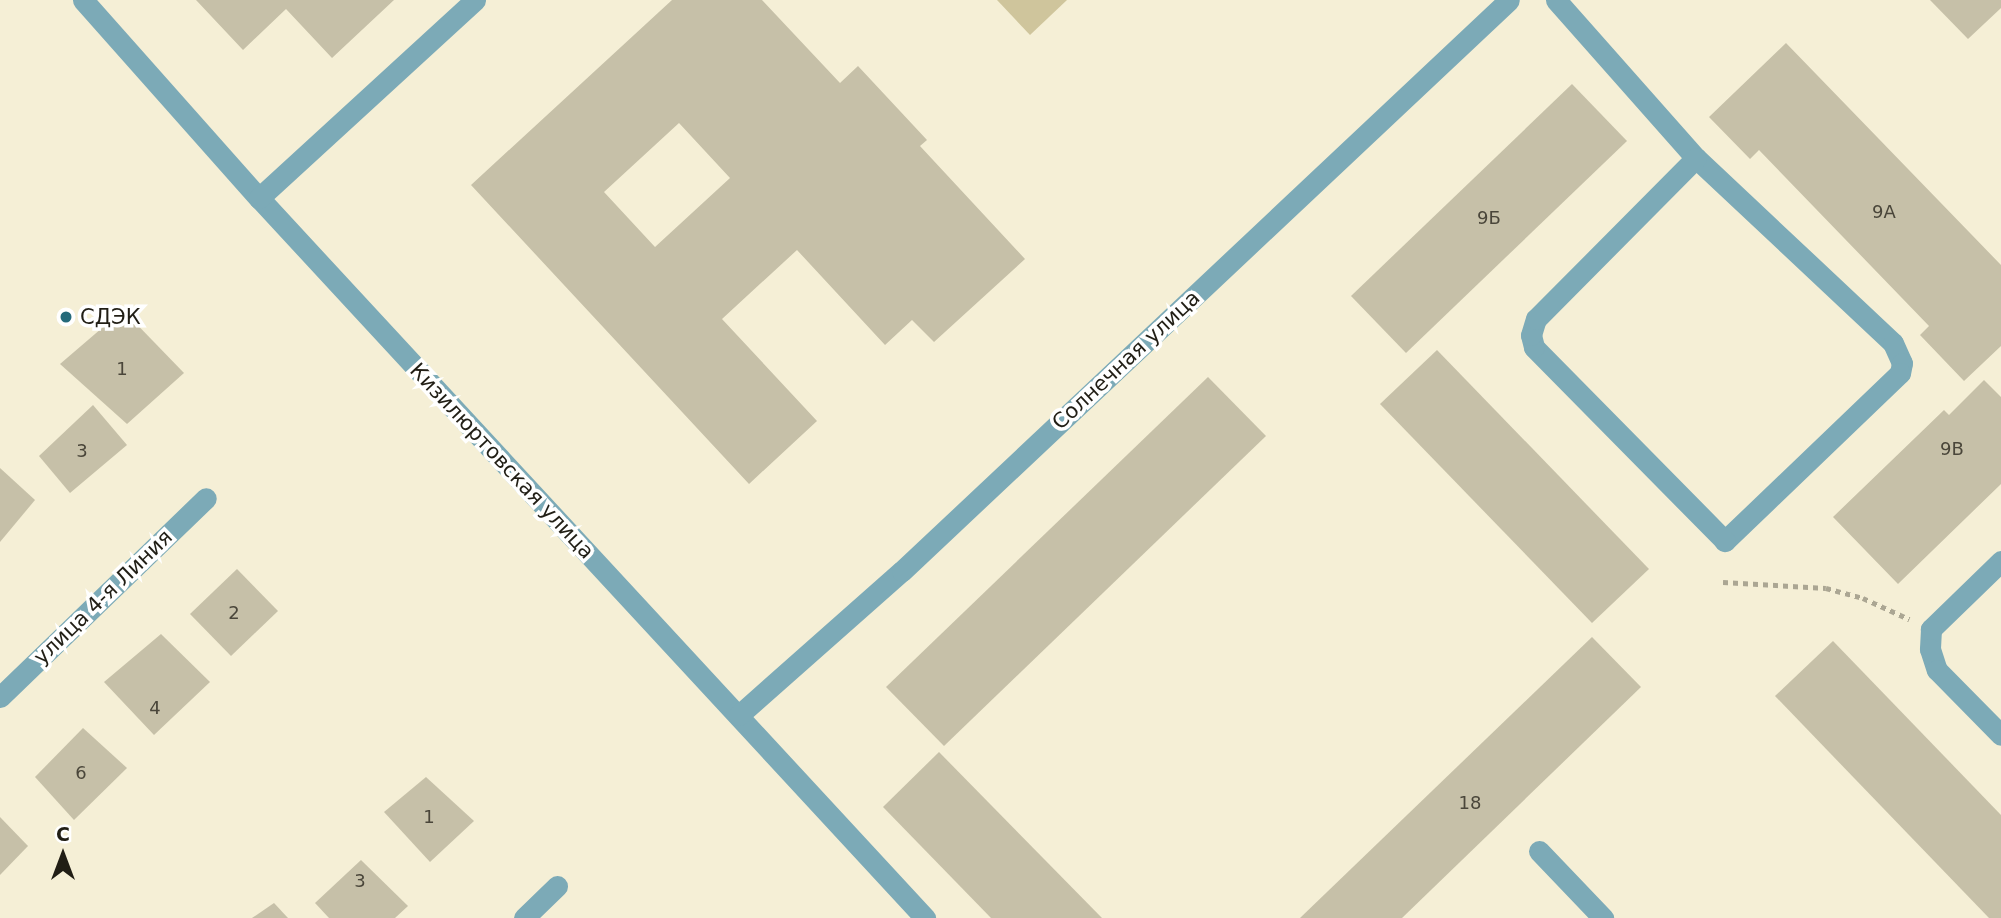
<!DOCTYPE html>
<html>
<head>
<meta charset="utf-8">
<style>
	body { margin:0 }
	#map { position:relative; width:2001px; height:918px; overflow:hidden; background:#f5efd6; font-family:"DejaVu Sans",sans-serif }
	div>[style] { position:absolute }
	.green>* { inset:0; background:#cfc59c }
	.building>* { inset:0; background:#c6c0a8 }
	.path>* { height:4.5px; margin-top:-2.25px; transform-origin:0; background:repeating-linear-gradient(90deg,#aba693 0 5px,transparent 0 10px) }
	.lane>* { height:21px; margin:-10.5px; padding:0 10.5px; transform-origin:10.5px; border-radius:10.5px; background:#7caab7 }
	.street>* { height:21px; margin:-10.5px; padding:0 10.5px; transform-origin:10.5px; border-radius:10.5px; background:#7caab7 }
	.dots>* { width:19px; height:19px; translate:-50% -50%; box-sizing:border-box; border:4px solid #fff; border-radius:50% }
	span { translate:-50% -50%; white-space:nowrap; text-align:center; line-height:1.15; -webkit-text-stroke:7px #fff; paint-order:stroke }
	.number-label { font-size:18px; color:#4a463a }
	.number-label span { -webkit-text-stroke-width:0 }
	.poi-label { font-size:21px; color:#211e15 }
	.left { translate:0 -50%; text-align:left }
	.street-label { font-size:21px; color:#211e15 }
	.north { position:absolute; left:28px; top:820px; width:70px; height:70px; -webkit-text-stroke:5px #fff; paint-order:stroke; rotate:0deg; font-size:19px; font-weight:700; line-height:28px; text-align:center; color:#211e15 }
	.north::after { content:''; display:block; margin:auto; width:24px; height:32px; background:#211e15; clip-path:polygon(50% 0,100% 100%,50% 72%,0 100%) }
</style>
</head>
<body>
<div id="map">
	<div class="green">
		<div style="clip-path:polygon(997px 0,1067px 0,1030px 35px)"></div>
	</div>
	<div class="building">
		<div style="clip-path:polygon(196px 0,394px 0,332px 58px,286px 9px,243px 50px)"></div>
		<div style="clip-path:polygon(evenodd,672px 0,762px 0,840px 83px,858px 66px,927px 140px,920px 146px,1025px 259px,934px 342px,912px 320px,885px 345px,797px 250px,722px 319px,817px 421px,749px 484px,471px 185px,672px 0,679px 123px,730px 178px,655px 247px,604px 192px,679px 123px)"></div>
		<div style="clip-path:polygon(1930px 0,2001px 0,2001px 8px,1968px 39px)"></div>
		<div style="clip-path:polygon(1786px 43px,2001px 265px,2001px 346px,1964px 381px,1920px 335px,1929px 326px,1759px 150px,1750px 159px,1709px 117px)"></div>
		<div style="clip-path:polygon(1572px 84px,1627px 141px,1406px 353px,1351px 296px)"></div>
		<div style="clip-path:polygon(123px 310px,184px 373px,127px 424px,60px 364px)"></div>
		<div style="clip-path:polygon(1437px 350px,1649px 569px,1592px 623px,1380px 404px)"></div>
		<div style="clip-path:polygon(1208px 377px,1266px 436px,944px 746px,886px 687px)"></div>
		<div style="clip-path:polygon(1984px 380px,2001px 397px,2001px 484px,1898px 584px,1833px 517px,1944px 410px,1949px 415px)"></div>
		<div style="clip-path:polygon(93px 405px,127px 445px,70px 493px,39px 456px)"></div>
		<div style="clip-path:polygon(0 468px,35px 500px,0 542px)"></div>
		<div style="clip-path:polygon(237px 569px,278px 611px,231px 656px,190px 614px)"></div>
		<div style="clip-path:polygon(161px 634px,210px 682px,154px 735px,104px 682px)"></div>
		<div style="clip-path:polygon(1592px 637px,1641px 687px,1402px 918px,1300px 918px)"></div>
		<div style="clip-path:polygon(1833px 641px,2001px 815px,2001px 918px,1989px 918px,1775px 696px)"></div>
		<div style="clip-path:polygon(83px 728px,127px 768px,74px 820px,35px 777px)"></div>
		<div style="clip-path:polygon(939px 752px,1102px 918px,991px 918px,883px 807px)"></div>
		<div style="clip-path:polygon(426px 777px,474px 821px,430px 862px,384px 812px)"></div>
		<div style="clip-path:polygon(0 817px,28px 846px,0 875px)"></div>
		<div style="clip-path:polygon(361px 860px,408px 906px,395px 918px,329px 918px,315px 903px)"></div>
		<div style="clip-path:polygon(274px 903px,288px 918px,252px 918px)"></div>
	</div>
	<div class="path">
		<div style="left:1723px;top:582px;width:103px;rotate:3.3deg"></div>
		<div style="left:1826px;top:588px;width:38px;rotate:15deg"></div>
		<div style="left:1863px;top:598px;width:51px;rotate:24.5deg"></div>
	</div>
	<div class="lane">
		<div style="left:1556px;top:0;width:211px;rotate:48.5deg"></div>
		<div style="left:1696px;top:158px;width:270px;rotate:43.2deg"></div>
		<div style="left:1893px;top:343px;width:22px;rotate:66deg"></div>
		<div style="left:1902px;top:363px;width:10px;rotate:101deg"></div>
		<div style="left:1900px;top:373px;width:243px;rotate:136.2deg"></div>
		<div style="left:1725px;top:541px;width:272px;rotate:-134.6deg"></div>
		<div style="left:1534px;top:347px;width:12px;rotate:-104deg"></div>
		<div style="left:1531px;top:335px;width:17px;rotate:-73deg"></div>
		<div style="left:1536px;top:319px;width:227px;rotate:-45.2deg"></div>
		<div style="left:2001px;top:561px;width:98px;rotate:135.8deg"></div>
		<div style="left:1931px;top:629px;width:20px;rotate:93deg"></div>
		<div style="left:1930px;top:649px;width:22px;rotate:72deg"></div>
		<div style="left:1937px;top:670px;width:91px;rotate:45.4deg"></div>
		<div style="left:1539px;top:851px;width:93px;rotate:46.3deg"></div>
	</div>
	<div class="street">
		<div style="left:83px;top:0;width:265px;rotate:48.4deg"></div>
		<div style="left:259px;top:198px;width:981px;rotate:47.23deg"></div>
		<div style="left:259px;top:198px;width:293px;rotate:-42.5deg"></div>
		<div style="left:0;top:697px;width:286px;rotate:-44deg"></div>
		<div style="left:739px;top:715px;width:217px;rotate:-41.5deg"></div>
		<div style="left:902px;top:571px;width:833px;rotate:-43.25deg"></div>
		<div style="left:524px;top:918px;width:46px;rotate:-44.1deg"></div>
	</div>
	<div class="dots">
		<div style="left:66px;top:317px;background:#256a7a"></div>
	</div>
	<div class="number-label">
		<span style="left:1884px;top:212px">9А</span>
		<span style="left:1489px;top:218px">9Б</span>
		<span style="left:122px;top:369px">1</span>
		<span style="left:1952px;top:449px">9В</span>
		<span style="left:82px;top:451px">3</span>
		<span style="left:234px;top:613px">2</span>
		<span style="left:155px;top:708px">4</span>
		<span style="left:81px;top:773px">6</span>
		<span style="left:1470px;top:803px">18</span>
		<span style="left:429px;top:817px">1</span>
		<span style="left:360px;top:881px">3</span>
	</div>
	<div class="poi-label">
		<span class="left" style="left:80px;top:317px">СДЭК</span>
	</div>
	<div class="street-label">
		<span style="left:1126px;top:360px;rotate:-43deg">Солнечная улица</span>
		<span style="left:502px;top:461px;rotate:47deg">Кизилюртовская улица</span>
		<span style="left:103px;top:597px;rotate:-44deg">улица 4-я Линия</span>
	</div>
	<div class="north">С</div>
</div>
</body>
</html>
